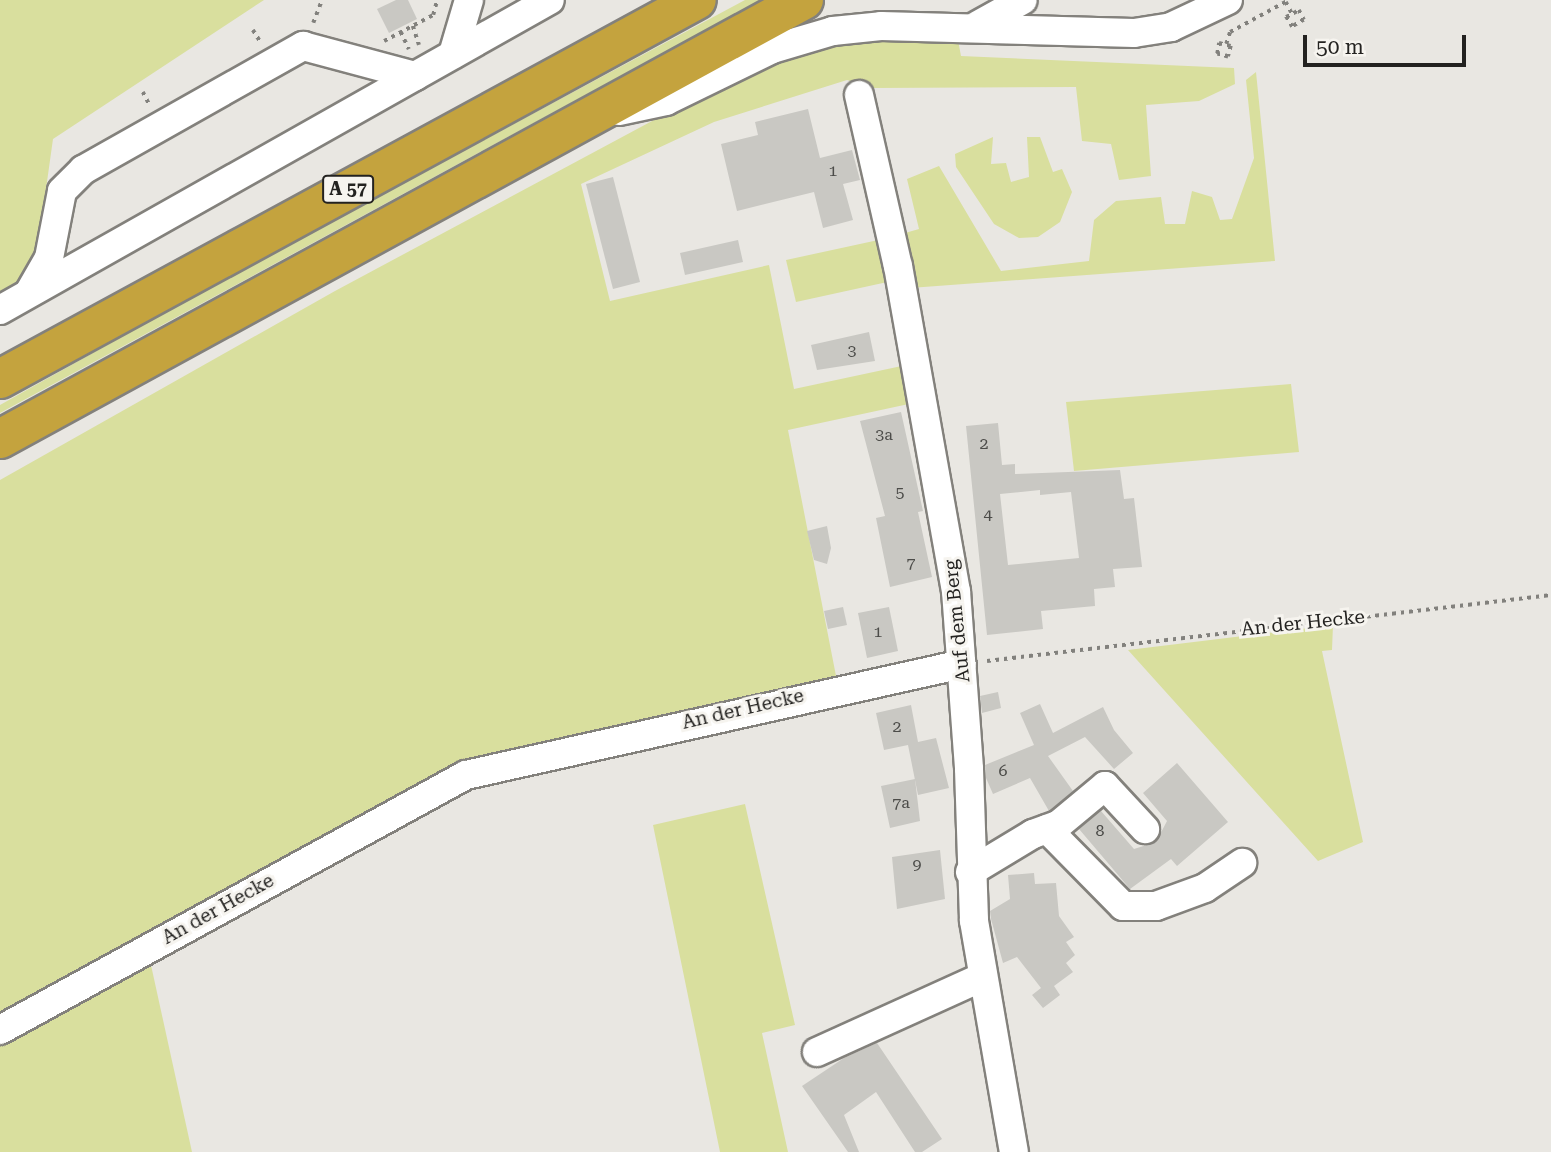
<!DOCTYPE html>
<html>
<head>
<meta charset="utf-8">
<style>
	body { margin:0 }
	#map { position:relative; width:1551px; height:1152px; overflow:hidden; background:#e9e7e2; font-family:"Roboto Serif",serif }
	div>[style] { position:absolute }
	.green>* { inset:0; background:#d9df9e }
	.building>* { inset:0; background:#c9c8c3 }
	.path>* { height:3.5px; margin-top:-1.75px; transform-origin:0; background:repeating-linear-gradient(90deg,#82817d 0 3.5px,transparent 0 8.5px) }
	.roads { filter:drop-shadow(2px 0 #83817c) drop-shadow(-2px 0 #83817c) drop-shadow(0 2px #83817c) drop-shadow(0 -2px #83817c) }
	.minor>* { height:28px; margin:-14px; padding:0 14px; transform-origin:14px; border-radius:14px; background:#fff }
	.highway>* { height:38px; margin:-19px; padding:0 19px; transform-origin:19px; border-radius:19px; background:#c4a33e }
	span { translate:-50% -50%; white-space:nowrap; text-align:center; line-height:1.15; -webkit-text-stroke:6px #f6f4ef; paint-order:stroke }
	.number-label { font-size:16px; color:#4c4c49 }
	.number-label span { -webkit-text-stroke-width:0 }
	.shield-label span { padding:2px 5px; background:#f6f4ef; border:2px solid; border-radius:5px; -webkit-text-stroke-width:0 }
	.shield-label { font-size:18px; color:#232220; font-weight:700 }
	.street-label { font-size:19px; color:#232220 }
	.scale { position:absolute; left:1303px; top:35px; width:163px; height:32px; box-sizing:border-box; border:4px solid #232220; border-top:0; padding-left:9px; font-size:21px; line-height:24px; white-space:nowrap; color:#232220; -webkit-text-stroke:5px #f6f4ef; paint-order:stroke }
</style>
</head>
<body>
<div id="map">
	<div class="green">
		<div style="clip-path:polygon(0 0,264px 0,53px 139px,37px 253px,25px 276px,0 296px)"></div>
		<div style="clip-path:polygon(745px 0,760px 0,0 413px,0 405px,232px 275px)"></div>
		<div style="clip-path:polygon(957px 35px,961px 56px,1234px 68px,1235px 84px,1199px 101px,1146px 105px,1151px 176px,1119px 180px,1111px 144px,1082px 141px,1076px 87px,873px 88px,847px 80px,714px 122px,581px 184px,610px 301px,769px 265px,794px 389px,911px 364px,918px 402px,788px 430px,837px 681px,474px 762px,0 1021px,0 480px,335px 291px,749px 69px,841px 41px)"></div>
		<div style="clip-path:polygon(1256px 72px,1275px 261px,910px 288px,898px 235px,919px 229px,907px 179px,939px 166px,1001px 271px,1089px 261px,1094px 220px,1116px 201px,1161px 197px,1165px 224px,1185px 224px,1192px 191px,1212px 197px,1220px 220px,1232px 219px,1254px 158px,1246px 80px)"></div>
		<div style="clip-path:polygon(993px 137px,991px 164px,1006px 163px,1011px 182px,1029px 177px,1027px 137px,1040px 137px,1053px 172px,1062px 169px,1072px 192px,1060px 222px,1038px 237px,1019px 238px,994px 224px,956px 167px,955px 154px)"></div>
		<div style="clip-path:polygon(883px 239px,892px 281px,796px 302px,786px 260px)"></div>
		<div style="clip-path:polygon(1291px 384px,1299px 452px,1074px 471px,1066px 402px)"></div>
		<div style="clip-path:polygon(1333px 625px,1332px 650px,1322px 651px,1363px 842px,1318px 861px,1128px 650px)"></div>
		<div style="clip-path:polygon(745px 804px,795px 1025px,762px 1033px,788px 1152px,720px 1152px,653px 825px)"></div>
		<div style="clip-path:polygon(149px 956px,192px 1152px,0 1152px,0 1038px)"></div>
	</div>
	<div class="building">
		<div style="clip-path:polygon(396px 0,408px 0,417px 19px,389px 33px,377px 9px)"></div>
		<div style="clip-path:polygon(808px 109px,820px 158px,852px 150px,860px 180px,843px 184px,853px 220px,823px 228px,814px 192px,737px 211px,721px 144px,758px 135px,755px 122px)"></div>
		<div style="clip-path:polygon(613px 177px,640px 282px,613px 289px,586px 184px)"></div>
		<div style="clip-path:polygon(738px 240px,743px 262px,685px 275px,680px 253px)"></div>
		<div style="clip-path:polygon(869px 332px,875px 361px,817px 370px,811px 345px)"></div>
		<div style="clip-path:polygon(901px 412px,923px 511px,918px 512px,932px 577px,890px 587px,876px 518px,885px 516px,860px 421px)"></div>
		<div style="clip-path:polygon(evenodd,998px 423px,1002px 465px,1015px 464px,1015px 474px,1120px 470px,1124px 499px,1134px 498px,1142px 567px,1113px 569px,1115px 587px,1094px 589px,1095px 606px,1041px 611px,1043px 629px,987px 635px,966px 426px,998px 423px,1040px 490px,1040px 495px,1071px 492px,1079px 558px,1008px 565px,1000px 494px,1040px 490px)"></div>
		<div style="clip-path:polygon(827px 526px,831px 548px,827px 564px,814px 560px,807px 531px)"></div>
		<div style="clip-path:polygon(843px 607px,847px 625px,828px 629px,824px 611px)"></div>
		<div style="clip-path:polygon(889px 607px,898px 651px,867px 658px,858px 613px)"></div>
		<div style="clip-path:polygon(998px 692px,1001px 708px,982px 713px,980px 696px)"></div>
		<div style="clip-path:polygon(1040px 704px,1053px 733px,1103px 707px,1114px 730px,1133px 753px,1114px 769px,1085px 737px,1048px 756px,1073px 791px,1049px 811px,1030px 778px,993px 794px,986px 778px,985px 765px,1034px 745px,1020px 713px)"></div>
		<div style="clip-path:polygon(911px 705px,918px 742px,936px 738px,949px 788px,918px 795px,908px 745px,884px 750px,876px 713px)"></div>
		<div style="clip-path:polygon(1177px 763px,1228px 822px,1177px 866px,1171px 859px,1130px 889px,1079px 829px,1101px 811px,1134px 849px,1156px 842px,1167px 821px,1143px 793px)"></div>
		<div style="clip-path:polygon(915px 779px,920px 821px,890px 828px,881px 786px)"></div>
		<div style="clip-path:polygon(940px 850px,945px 899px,897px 909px,892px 857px)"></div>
		<div style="clip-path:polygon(1034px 873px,1035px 884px,1056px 883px,1059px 916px,1074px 937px,1066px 942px,1075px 955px,1066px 963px,1073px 972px,1054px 986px,1060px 995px,1043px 1008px,1032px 995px,1041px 988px,1017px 957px,1003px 963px,991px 919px,990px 911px,1010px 899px,1008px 875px)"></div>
		<div style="clip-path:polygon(877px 1043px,942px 1139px,922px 1152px,915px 1152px,876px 1092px,844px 1115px,859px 1152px,848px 1152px,802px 1086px,844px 1058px)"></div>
	</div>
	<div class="path">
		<div style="left:1286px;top:2px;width:13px;rotate:63deg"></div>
		<div style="left:1299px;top:10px;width:11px;rotate:63deg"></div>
		<div style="left:1304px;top:20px;width:14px;rotate:150deg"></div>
		<div style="left:1292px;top:27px;width:12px;rotate:-121deg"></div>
		<div style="left:1286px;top:17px;width:15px;rotate:-28deg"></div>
		<div style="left:313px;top:23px;width:25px;rotate:-69deg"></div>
		<div style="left:413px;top:26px;width:20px;rotate:72deg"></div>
		<div style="left:253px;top:30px;width:13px;rotate:58deg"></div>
		<div style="left:401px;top:32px;width:19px;rotate:65deg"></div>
		<div style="left:384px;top:41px;width:55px;rotate:-28deg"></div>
		<div style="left:433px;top:15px;width:16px;rotate:-75deg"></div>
		<div style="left:1219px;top:43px;width:12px;rotate:14deg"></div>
		<div style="left:1231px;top:46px;width:11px;rotate:105deg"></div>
		<div style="left:1228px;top:57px;width:11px;rotate:-165deg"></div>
		<div style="left:1217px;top:54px;width:11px;rotate:-80deg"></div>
		<div style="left:1226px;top:44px;width:13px;rotate:-72deg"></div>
		<div style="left:1230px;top:32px;width:67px;rotate:-28.5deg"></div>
		<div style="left:143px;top:92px;width:16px;rotate:63deg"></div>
		<div style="left:987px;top:661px;width:568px;rotate:-6.67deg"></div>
	</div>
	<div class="roads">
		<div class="minor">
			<div style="left:978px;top:25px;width:51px;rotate:-29.1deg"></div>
			<div style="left:453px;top:54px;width:56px;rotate:-73.5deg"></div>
			<div style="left:859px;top:95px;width:175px;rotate:77.2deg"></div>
			<div style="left:898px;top:266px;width:330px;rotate:79.9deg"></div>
			<div style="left:956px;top:591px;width:178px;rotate:85.8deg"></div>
			<div style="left:969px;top:769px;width:152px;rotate:88.1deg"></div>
			<div style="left:974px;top:921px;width:234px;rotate:80.2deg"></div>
			<div style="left:619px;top:111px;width:48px;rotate:-12deg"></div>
			<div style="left:666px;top:101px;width:118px;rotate:-26.1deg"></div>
			<div style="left:772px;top:49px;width:64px;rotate:-16.4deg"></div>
			<div style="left:833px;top:31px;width:48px;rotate:-5.9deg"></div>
			<div style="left:881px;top:26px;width:253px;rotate:1.6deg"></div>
			<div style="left:1134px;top:33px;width:37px;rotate:-9deg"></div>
			<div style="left:1171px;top:27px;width:63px;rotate:-25.3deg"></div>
			<div style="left:30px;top:291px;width:38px;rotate:-60deg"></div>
			<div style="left:49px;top:258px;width:68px;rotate:-79deg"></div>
			<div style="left:62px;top:191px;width:30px;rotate:-45deg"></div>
			<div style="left:83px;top:170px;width:253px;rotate:-29.4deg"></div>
			<div style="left:303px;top:46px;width:116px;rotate:15deg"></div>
			<div style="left:0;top:310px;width:631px;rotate:-29.41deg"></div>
			<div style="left:1047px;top:829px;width:108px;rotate:45.4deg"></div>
			<div style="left:1123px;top:906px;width:33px"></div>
			<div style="left:1156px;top:906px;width:52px;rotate:-20.2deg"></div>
			<div style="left:1205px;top:888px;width:45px;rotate:-34deg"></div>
			<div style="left:970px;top:872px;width:74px;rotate:-31.1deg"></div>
			<div style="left:1033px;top:834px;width:27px;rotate:-20deg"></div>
			<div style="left:1058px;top:825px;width:61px;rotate:-39.7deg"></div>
			<div style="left:1105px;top:786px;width:59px;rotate:47.1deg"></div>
			<div style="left:0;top:1030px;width:531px;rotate:-28.69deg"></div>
			<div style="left:466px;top:775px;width:508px;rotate:-12.61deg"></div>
			<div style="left:817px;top:1052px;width:181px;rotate:-24.4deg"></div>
		</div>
		<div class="highway">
			<div style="left:0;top:379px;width:793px;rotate:-28.54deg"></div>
			<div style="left:0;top:439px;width:916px;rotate:-28.64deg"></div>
		</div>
	</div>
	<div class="number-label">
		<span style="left:833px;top:171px">1</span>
		<span style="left:852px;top:351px">3</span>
		<span style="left:884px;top:435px">3a</span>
		<span style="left:984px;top:444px">2</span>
		<span style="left:900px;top:493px">5</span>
		<span style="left:988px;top:515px">4</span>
		<span style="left:911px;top:563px">7</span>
		<span style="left:878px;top:632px">1</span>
		<span style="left:897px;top:727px">2</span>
		<span style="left:1003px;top:771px">6</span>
		<span style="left:901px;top:803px">7a</span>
		<span style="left:1100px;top:831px">8</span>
		<span style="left:917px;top:865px">9</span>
	</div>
	<div class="shield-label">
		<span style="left:348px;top:189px">A 57</span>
	</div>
	<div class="street-label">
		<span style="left:957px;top:621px;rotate:-96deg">Auf dem Berg</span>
		<span style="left:1303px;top:623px;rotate:-6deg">An der Hecke</span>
		<span style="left:743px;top:709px;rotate:-13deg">An der Hecke</span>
		<span style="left:218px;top:909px;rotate:-29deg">An der Hecke</span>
	</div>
	<div class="scale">50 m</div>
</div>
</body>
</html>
